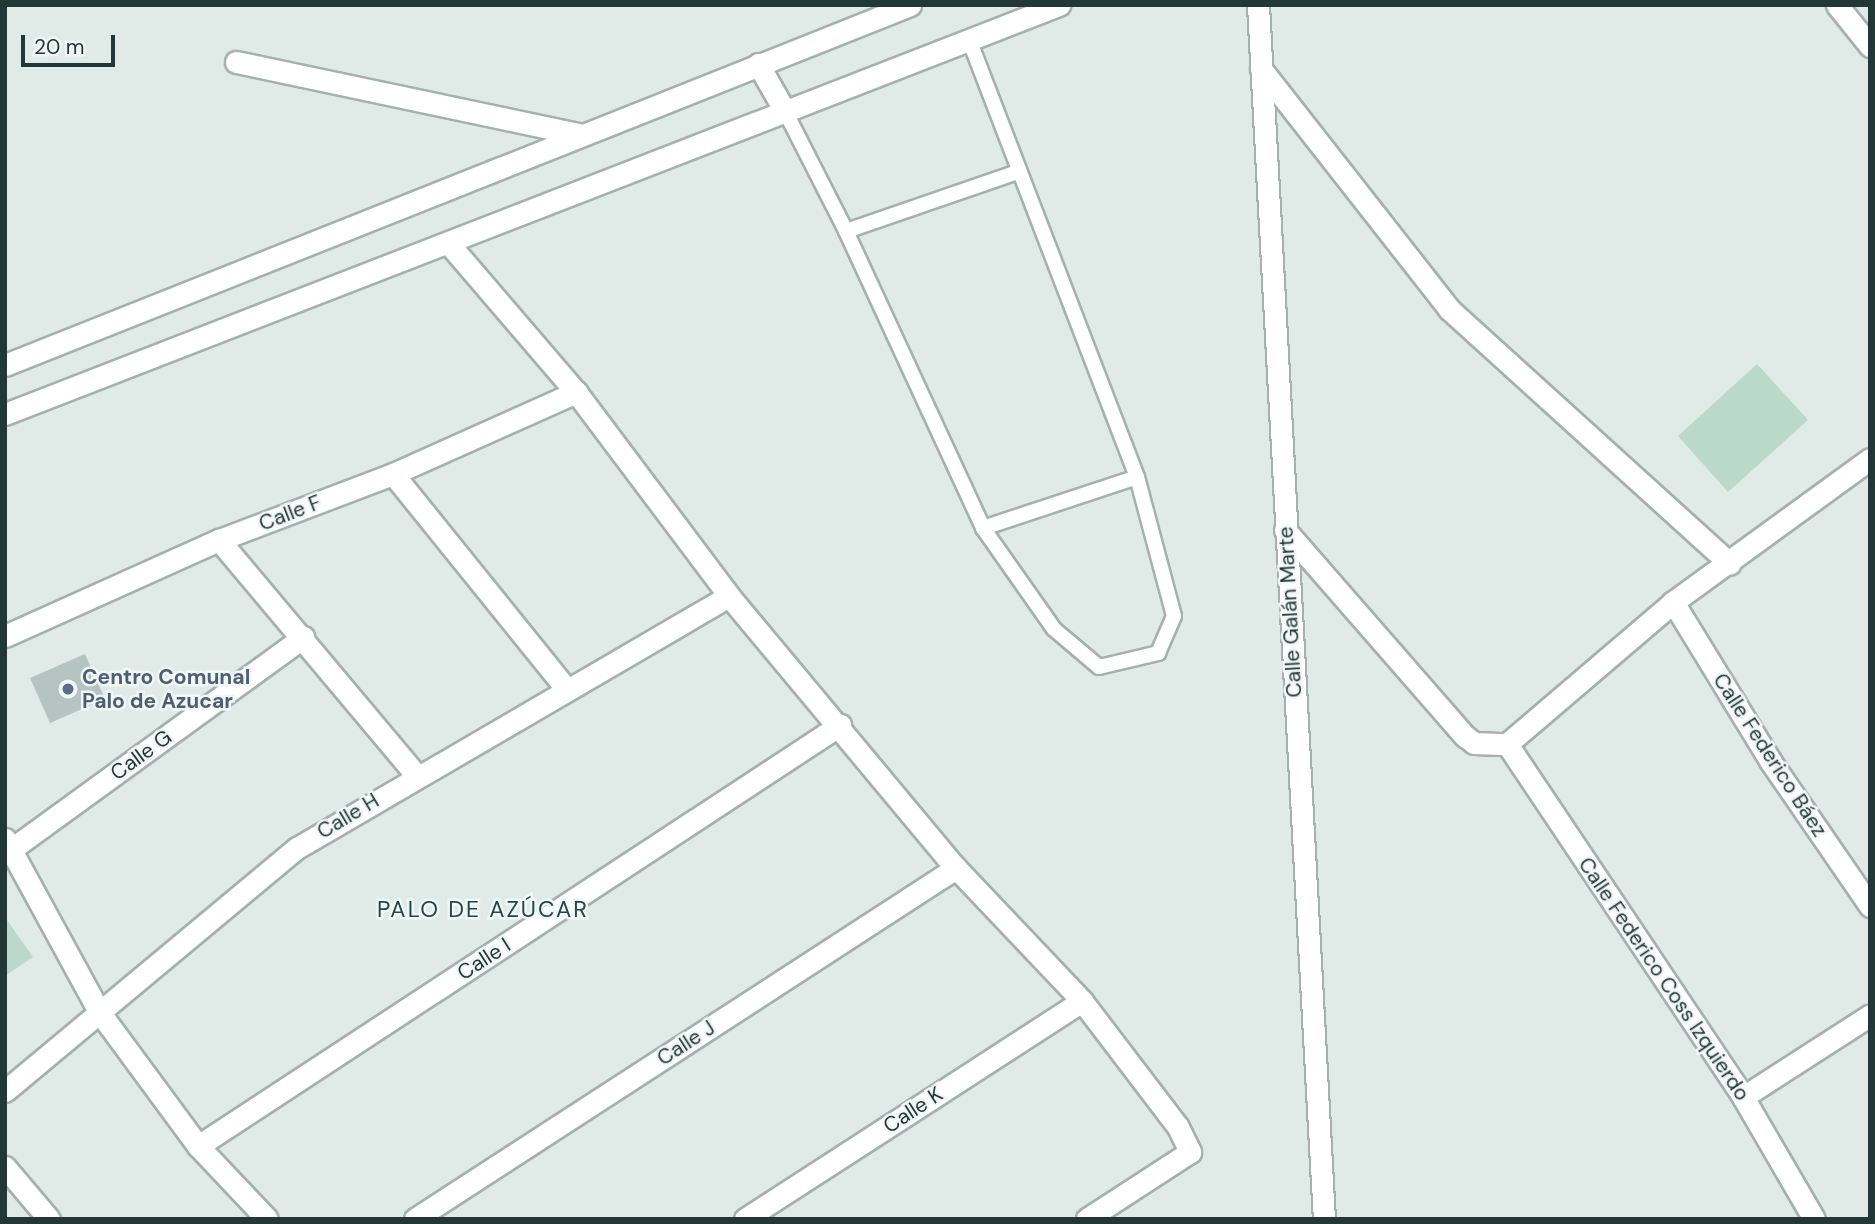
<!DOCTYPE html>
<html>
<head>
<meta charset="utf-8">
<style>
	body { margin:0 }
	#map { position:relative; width:1875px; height:1224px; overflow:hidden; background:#e0eae7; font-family:"DM Sans",sans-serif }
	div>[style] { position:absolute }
	.green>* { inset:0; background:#bad9ca }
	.building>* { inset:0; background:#b6c4c1 }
	.roads { filter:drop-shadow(2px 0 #a3b1af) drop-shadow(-2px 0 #a3b1af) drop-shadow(0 2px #a3b1af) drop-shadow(0 -2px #a3b1af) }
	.lane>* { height:14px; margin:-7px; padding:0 7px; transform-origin:7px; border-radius:7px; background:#fff }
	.street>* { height:21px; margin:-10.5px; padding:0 10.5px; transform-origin:10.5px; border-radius:10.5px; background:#fff }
	.dots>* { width:19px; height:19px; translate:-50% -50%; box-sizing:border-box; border:4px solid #f0f7f5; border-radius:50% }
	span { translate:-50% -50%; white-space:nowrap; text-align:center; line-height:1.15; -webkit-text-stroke:5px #f0f7f5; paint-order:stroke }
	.street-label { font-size:21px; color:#223837 }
	.service-label { font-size:21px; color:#4e5e75; font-weight:700 }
	.left { translate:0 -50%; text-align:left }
	.neighbourhood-label { font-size:23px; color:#204948; letter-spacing:2px }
	.frame { position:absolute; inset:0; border:7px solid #223837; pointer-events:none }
	.scale { position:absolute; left:21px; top:35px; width:94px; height:32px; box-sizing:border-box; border:4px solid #223837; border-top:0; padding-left:9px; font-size:21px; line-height:24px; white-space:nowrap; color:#223837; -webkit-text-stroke:5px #f0f7f5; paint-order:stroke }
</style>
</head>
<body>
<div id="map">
	<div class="green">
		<div style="clip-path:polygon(1757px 364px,1808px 420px,1728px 492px,1678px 436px)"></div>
		<div style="clip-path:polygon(5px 917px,33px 957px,5px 976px)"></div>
	</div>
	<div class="building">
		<div style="clip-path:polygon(85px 654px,105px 699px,50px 723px,30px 678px)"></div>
	</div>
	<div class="roads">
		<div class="lane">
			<div style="left:786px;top:113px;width:132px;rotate:63deg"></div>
			<div style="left:846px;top:231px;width:327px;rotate:65.2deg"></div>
			<div style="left:983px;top:528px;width:123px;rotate:54.9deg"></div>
			<div style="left:1054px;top:629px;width:59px;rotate:40.2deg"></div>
			<div style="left:1099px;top:667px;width:61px;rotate:-13.3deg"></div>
			<div style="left:1158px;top:653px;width:40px;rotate:-66.6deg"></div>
			<div style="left:1174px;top:616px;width:144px;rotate:-104.9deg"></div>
			<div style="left:1137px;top:477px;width:467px;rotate:-111deg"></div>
			<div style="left:846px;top:231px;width:181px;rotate:-19deg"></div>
			<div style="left:983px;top:528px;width:162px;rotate:-18.3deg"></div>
		</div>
		<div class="street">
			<div style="left:1258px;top:5px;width:1216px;rotate:86.89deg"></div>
			<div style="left:1837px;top:5px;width:53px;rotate:51.2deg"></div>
			<div style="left:236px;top:62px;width:349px;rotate:11.9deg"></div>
			<div style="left:758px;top:64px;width:56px;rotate:60.3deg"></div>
			<div style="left:1261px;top:69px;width:305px;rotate:51.9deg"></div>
			<div style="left:1449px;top:309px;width:379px;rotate:42.2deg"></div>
			<div style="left:449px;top:244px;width:195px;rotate:49.4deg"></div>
			<div style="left:576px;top:392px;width:255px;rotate:53.1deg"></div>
			<div style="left:729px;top:596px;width:354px;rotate:50.2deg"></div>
			<div style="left:956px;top:868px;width:183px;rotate:46.5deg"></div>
			<div style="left:1082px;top:1001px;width:158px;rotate:52.7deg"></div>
			<div style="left:1178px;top:1127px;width:28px;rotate:64deg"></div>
			<div style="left:1190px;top:1152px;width:123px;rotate:147deg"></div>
			<div style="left:5px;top:365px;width:974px;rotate:-21.69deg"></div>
			<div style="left:5px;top:414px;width:1131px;rotate:-21.21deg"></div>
			<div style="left:393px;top:474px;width:277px;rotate:51.1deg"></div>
			<div style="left:1285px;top:530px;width:274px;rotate:48.9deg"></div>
			<div style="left:1465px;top:736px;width:11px;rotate:38deg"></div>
			<div style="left:1474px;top:743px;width:33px;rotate:2deg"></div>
			<div style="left:1507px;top:744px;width:218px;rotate:-40.5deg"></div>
			<div style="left:1673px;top:602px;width:243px;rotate:-36deg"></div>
			<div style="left:219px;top:540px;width:307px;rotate:50deg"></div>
			<div style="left:1673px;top:602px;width:188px;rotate:58.5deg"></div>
			<div style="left:1771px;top:762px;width:175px;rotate:55.5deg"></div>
			<div style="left:5px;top:636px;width:235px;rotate:-24.2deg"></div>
			<div style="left:219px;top:540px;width:186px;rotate:-20.8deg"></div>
			<div style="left:393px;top:474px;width:201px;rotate:-24.1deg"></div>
			<div style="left:1507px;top:744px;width:425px;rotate:56.2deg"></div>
			<div style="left:1743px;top:1097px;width:141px;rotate:59.8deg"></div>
			<div style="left:5px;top:839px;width:198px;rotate:61.4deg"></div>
			<div style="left:100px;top:1013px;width:165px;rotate:53.6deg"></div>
			<div style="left:198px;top:1146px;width:100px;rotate:46.6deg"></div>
			<div style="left:13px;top:848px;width:359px;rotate:-36deg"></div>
			<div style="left:5px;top:1091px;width:380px;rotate:-39.8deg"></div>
			<div style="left:297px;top:848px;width:500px;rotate:-30.26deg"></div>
			<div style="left:1743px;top:1097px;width:151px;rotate:-32.8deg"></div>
			<div style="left:198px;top:1146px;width:768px;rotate:-33.26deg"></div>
			<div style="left:5px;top:1167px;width:68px;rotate:49.8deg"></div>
			<div style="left:415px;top:1219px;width:645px;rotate:-32.98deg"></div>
			<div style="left:745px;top:1219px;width:401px;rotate:-32.9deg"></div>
		</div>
	</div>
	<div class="dots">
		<div style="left:68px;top:689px;background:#5c6f8a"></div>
	</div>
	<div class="street-label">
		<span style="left:290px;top:513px;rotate:-21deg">Calle F</span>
		<span style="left:1290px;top:612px;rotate:-93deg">Calle Galán Marte</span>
		<span style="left:141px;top:755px;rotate:-36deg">Calle G</span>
		<span style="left:1770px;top:755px;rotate:57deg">Calle Federico Báez</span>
		<span style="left:348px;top:816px;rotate:-31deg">Calle H</span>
		<span style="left:484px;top:959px;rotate:-33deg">Calle I</span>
		<span style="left:1664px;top:979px;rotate:56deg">Calle Federico Coss Izquierdo</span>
		<span style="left:686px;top:1043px;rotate:-33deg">Calle J</span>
		<span style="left:913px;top:1110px;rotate:-33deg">Calle K</span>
	</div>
	<div class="service-label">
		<span class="left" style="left:82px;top:689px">Centro Comunal<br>Palo de Azucar</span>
	</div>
	<div class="neighbourhood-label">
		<span style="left:483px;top:909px">PALO DE AZÚCAR</span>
	</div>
	<div class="frame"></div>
	<div class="scale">20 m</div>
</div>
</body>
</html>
